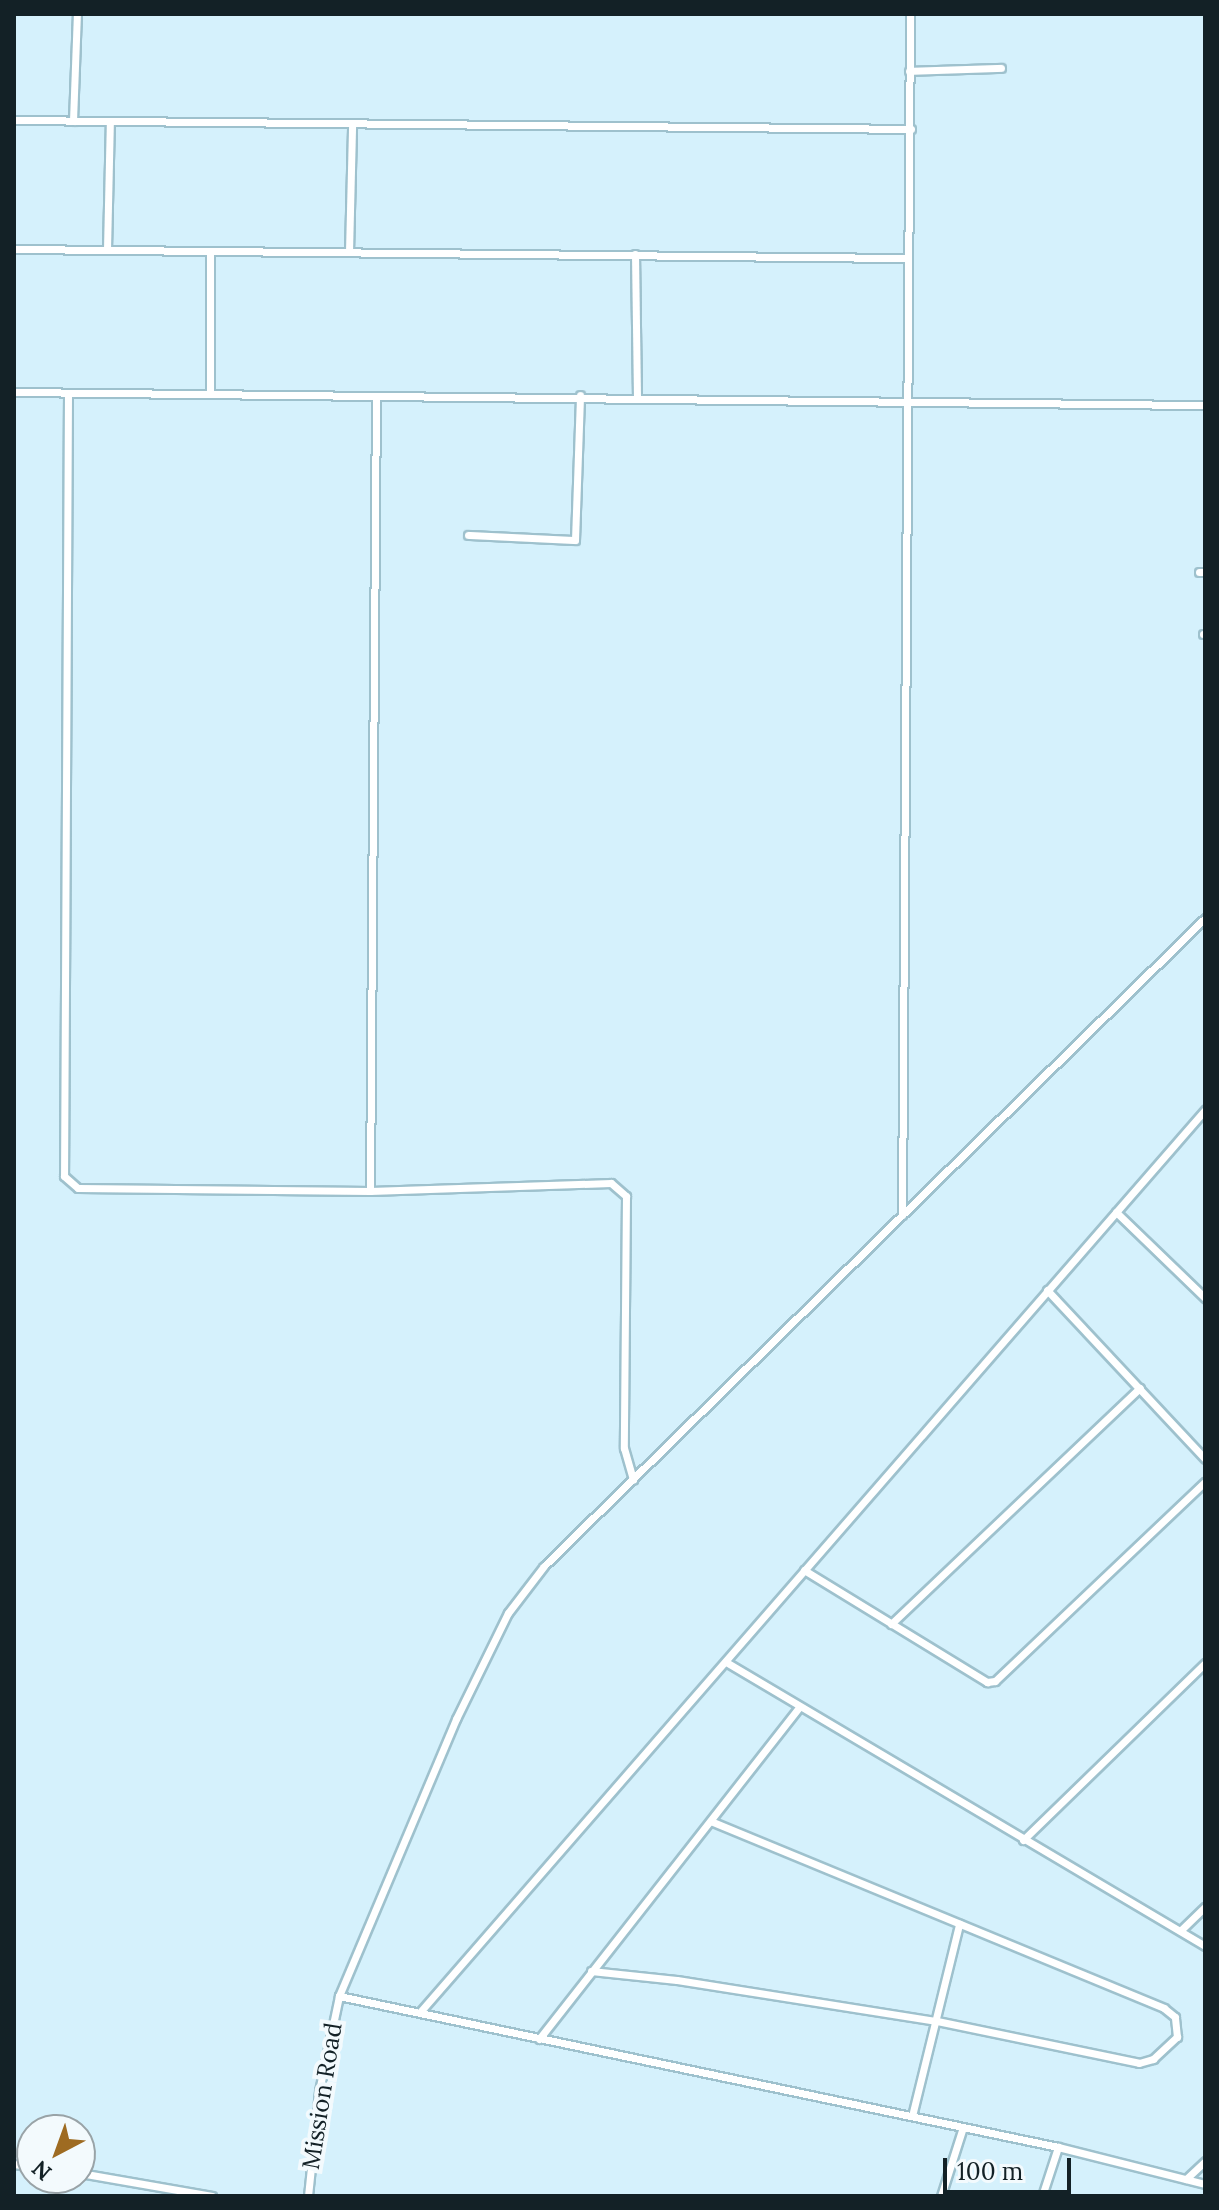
<!DOCTYPE html>
<html>
<head>
<meta charset="utf-8">
<style>
	body { margin:0 }
	#map { position:relative; width:1219px; height:2210px; overflow:hidden; background:#d5f1fc; font-family:Lora,serif }
	div>[style] { position:absolute }
	.roads { filter:drop-shadow(2px 0 #9ec1cd) drop-shadow(-2px 0 #9ec1cd) drop-shadow(0 2px #9ec1cd) drop-shadow(0 -2px #9ec1cd) }
	.street>* { height:7px; margin:-3.5px; padding:0 3.5px; transform-origin:3.5px; border-radius:3.5px; background:#fff }
	span { translate:-50% -50%; white-space:nowrap; text-align:center; line-height:1.15; -webkit-text-stroke:8px #f3fafd; paint-order:stroke }
	.street-label { font-size:24px; color:#132126 }
	.frame { position:absolute; inset:0; border:16px solid #132126; pointer-events:none }
	.north { position:absolute; left:16px; top:2114px; width:80px; height:80px; box-sizing:border-box; background:#f3fafd; border:2px solid #99a3a7; border-radius:50%; rotate:221deg; font-size:22px; font-weight:700; line-height:32px; text-align:center; color:#132126 }
	.north::after { content:''; display:block; margin:auto; width:28px; height:36px; background:#9e6b22; clip-path:polygon(50% 0,100% 100%,50% 72%,0 100%) }
	.scale { position:absolute; left:943px; top:2158px; width:128px; height:36px; box-sizing:border-box; border:4px solid #132126; border-top:0; padding-left:10px; font-size:24px; line-height:28px; white-space:nowrap; color:#132126; -webkit-text-stroke:6px #f3fafd; paint-order:stroke }
</style>
</head>
<body>
<div id="map">
	<div class="roads">
		<div class="street">
			<div style="left:909px;top:71px;width:92px;rotate:-1.9deg"></div>
			<div style="left:14px;top:120px;width:897px;rotate:0.57deg"></div>
			<div style="left:73px;top:121px;width:107px;rotate:-87.9deg"></div>
			<div style="left:14px;top:249px;width:892px;rotate:0.58deg"></div>
			<div style="left:107px;top:249px;width:128px;rotate:-88.7deg"></div>
			<div style="left:349px;top:252px;width:127px;rotate:-88.6deg"></div>
			<div style="left:635px;top:254px;width:142px;rotate:89.2deg"></div>
			<div style="left:14px;top:392px;width:1191px;rotate:0.63deg"></div>
			<div style="left:210px;top:392px;width:141px;rotate:-90deg"></div>
			<div style="left:68px;top:394px;width:782px;rotate:90.29deg"></div>
			<div style="left:64px;top:1176px;width:18px;rotate:41deg"></div>
			<div style="left:78px;top:1188px;width:292px;rotate:0.6deg"></div>
			<div style="left:370px;top:1191px;width:241px;rotate:-1.9deg"></div>
			<div style="left:611px;top:1183px;width:20px;rotate:41deg"></div>
			<div style="left:626px;top:1196px;width:252px;rotate:90.5deg"></div>
			<div style="left:624px;top:1448px;width:33px;rotate:74deg"></div>
			<div style="left:468px;top:535px;width:107px;rotate:2.7deg"></div>
			<div style="left:575px;top:540px;width:145px;rotate:-88deg"></div>
			<div style="left:1199px;top:572px;width:6px"></div>
			<div style="left:1203px;top:634px;width:2px"></div>
			<div style="left:370px;top:1191px;width:795px;rotate:-89.57deg"></div>
			<div style="left:1116px;top:1212px;width:124px;rotate:44deg"></div>
			<div style="left:902px;top:1215px;width:1201px;rotate:-89.62deg"></div>
			<div style="left:1047px;top:1290px;width:231px;rotate:46.9deg"></div>
			<div style="left:804px;top:1570px;width:215px;rotate:31.5deg"></div>
			<div style="left:987px;top:1682px;width:8px;rotate:-7deg"></div>
			<div style="left:995px;top:1681px;width:289px;rotate:-43.5deg"></div>
			<div style="left:891px;top:1624px;width:343px;rotate:-43.5deg"></div>
			<div style="left:726px;top:1662px;width:557px;rotate:30.66deg"></div>
			<div style="left:1023px;top:1840px;width:254px;rotate:-44.2deg"></div>
			<div style="left:1181px;top:1930px;width:33px;rotate:-44deg"></div>
			<div style="left:591px;top:1971px;width:86px;rotate:6deg"></div>
			<div style="left:677px;top:1980px;width:263px;rotate:9deg"></div>
			<div style="left:937px;top:2021px;width:206px;rotate:11.7deg"></div>
			<div style="left:1139px;top:2063px;width:15px;rotate:-16deg"></div>
			<div style="left:1153px;top:2059px;width:33px;rotate:-43deg"></div>
			<div style="left:1177px;top:2037px;width:20px;rotate:-96deg"></div>
			<div style="left:1175px;top:2017px;width:14px;rotate:-141deg"></div>
			<div style="left:1164px;top:2008px;width:489px;rotate:-157.6deg"></div>
			<div style="left:339px;top:1996px;width:735px;rotate:11.86deg"></div>
			<div style="left:1058px;top:2147px;width:152px;rotate:14.1deg"></div>
			<div style="left:420px;top:2012px;width:1196px;rotate:-48.97deg"></div>
			<div style="left:539px;top:2039px;width:422px;rotate:-51.9deg"></div>
			<div style="left:912px;top:2116px;width:198px;rotate:-76.2deg"></div>
			<div style="left:14px;top:2164px;width:18px;rotate:9deg"></div>
			<div style="left:80px;top:2173px;width:134px;rotate:9.9deg"></div>
			<div style="left:1186px;top:2179px;width:26px;rotate:-43deg"></div>
			<div style="left:308px;top:2196px;width:106px;rotate:-84deg"></div>
			<div style="left:319px;top:2091px;width:97px;rotate:-78.1deg"></div>
			<div style="left:339px;top:1996px;width:301px;rotate:-67.1deg"></div>
			<div style="left:456px;top:1719px;width:118px;rotate:-63.9deg"></div>
			<div style="left:508px;top:1613px;width:59px;rotate:-52.5deg"></div>
			<div style="left:544px;top:1566px;width:926px;rotate:-44.43deg"></div>
			<div style="left:941px;top:2196px;width:72px;rotate:-72.3deg"></div>
			<div style="left:1042px;top:2196px;width:52px;rotate:-71.9deg"></div>
		</div>
	</div>
	<div class="street-label">
		<span style="left:322px;top:2096px;rotate:-81deg">Mission Road</span>
	</div>
	<div class="frame"></div>
	<div class="north">N</div>
	<div class="scale">100 m</div>
</div>
</body>
</html>
